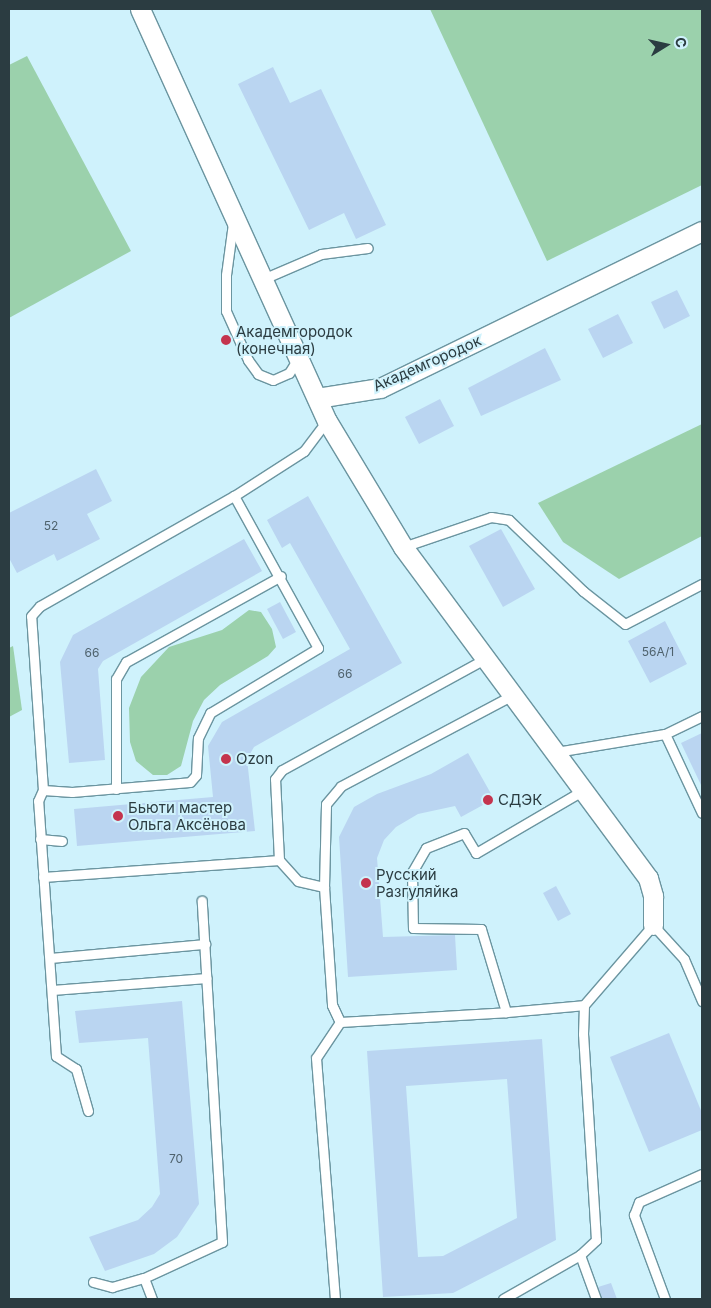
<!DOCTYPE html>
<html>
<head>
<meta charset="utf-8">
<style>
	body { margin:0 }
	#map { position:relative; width:711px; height:1308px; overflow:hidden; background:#cff2fc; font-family:Inter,sans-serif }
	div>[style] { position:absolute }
	.green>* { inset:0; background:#9bd1ac }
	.building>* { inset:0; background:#bad5f1 }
	.roads { filter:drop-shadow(1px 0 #6b95a0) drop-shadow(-1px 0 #6b95a0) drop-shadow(0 1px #6b95a0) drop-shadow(0 -1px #6b95a0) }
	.service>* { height:9px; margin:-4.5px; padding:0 4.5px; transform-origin:4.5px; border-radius:4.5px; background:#fff }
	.minor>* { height:19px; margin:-9.5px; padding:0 9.5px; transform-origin:9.5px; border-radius:9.5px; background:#fff }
	.dots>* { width:14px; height:14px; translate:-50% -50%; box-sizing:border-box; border:2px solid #cff2fc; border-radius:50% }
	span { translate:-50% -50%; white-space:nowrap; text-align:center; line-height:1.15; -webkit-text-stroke:4px #cff2fc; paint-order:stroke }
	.number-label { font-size:12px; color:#4f626d }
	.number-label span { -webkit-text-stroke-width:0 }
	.poi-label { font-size:15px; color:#2b3c41 }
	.left { translate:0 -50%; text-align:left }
	.street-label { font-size:15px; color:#2b3c41 }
	.frame { position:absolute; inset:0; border:10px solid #2b3c41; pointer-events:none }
	.north { position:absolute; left:641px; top:20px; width:50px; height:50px; -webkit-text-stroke:4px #cff2fc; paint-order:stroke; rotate:80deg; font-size:14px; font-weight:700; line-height:20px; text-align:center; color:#2b3c41 }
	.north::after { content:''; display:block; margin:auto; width:18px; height:22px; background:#2b3c41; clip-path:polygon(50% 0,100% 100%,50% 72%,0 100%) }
</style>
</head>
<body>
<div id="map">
	<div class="green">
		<div style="clip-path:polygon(430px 9px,702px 9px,702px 185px,547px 261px)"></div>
		<div style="clip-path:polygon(27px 56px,131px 251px,9px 318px,9px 65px)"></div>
		<div style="clip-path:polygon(702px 424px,702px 536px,619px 579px,563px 542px,538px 503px)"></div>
		<div style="clip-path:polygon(249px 610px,261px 612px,272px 629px,276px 647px,268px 656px,220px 685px,204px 700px,193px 721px,181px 766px,167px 775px,153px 775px,136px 761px,130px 742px,129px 708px,141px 677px,169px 647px,222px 630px)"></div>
		<div style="clip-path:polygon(13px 646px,22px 710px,9px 717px,9px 648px)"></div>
	</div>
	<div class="building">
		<div style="clip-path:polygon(273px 67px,290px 103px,321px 89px,386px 225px,356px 239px,344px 213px,309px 230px,238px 84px)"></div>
		<div style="clip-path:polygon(677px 290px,690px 316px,664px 329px,651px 302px)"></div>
		<div style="clip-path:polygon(618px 314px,633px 343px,603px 358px,588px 329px)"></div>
		<div style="clip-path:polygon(545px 348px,561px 380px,481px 416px,468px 388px)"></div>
		<div style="clip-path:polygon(440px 399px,454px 426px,419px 444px,405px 417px)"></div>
		<div style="clip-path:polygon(96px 469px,112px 501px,87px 514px,100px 539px,57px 561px,54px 554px,17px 573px,9px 558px,9px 513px)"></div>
		<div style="clip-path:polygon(308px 496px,402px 663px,254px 747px,247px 759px,255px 831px,77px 846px,74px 809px,213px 797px,208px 746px,222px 722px,350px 649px,290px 543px,282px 548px,267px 520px)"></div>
		<div style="clip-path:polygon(501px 529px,535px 589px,503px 607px,469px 546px)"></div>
		<div style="clip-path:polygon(244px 539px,262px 571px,103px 661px,98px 669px,105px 760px,69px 763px,60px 662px,73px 635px)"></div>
		<div style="clip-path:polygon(280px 602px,296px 632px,283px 639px,267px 609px)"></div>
		<div style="clip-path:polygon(665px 621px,687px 664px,650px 683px,628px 641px)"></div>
		<div style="clip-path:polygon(702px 733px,702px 787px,681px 743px)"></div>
		<div style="clip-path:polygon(468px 753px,494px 799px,461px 817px,455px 806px,418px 814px,396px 827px,384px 840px,377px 858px,383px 937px,455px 935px,457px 970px,348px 977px,339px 837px,354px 807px,377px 794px,431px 774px)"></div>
		<div style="clip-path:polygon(556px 886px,571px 914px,558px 921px,543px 893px)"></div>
		<div style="clip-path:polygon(182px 1001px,199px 1204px,177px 1237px,154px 1254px,105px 1271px,89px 1237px,138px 1220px,152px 1207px,160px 1194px,148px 1038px,79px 1043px,75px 1011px)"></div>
		<div style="clip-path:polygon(669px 1033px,702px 1113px,702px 1130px,649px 1152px,610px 1057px)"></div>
		<div style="clip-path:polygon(evenodd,542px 1039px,556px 1240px,453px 1293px,383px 1297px,367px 1051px,542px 1039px,507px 1079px,517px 1218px,443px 1256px,418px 1257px,406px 1086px,507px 1079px)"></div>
		<div style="clip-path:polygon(611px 1283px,617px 1299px,602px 1299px,598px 1287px)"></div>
	</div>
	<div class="roads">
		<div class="service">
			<div style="left:233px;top:223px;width:52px;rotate:97.7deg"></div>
			<div style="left:226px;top:275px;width:36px;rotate:90deg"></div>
			<div style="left:226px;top:311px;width:54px;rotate:65.8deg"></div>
			<div style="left:248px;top:360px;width:17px;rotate:54deg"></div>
			<div style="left:258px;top:374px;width:16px;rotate:22deg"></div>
			<div style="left:273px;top:380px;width:17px;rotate:-24deg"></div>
			<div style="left:289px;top:373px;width:19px;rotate:-58deg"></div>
			<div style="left:263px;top:279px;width:63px;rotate:-23.3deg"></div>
			<div style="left:321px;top:254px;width:47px;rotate:-7.3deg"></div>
			<div style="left:403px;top:547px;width:93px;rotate:-18.8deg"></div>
			<div style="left:491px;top:517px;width:18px;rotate:9deg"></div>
			<div style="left:509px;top:520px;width:103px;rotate:43.8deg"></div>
			<div style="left:583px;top:591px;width:53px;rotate:38.2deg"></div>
			<div style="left:625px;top:624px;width:87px;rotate:-27.5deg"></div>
			<div style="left:665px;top:734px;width:87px;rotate:64.9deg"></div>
			<div style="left:556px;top:752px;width:110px;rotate:-9.4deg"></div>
			<div style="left:665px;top:734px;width:41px;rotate:-25.9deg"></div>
			<div style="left:116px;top:789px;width:110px;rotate:-90deg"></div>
			<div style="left:116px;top:679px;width:20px;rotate:-60deg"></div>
			<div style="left:126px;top:662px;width:177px;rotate:-29deg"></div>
			<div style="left:43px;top:790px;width:29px;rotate:4deg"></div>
			<div style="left:72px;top:792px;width:118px;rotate:-4.8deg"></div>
			<div style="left:190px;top:782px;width:9px;rotate:-49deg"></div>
			<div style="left:196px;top:775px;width:37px;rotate:-87deg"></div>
			<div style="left:198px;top:738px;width:28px;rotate:-64deg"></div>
			<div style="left:210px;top:713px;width:126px;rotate:-31deg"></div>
			<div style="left:318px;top:648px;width:174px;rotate:-118.9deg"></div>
			<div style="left:582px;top:791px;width:123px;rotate:149.7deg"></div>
			<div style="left:476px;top:853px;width:23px;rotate:-121deg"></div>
			<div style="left:464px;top:833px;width:41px;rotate:158.5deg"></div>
			<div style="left:426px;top:848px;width:28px;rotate:120deg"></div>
			<div style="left:412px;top:872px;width:56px;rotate:89deg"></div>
			<div style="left:413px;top:928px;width:68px;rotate:0.8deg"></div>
			<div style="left:481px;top:929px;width:87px;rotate:73.2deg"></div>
			<div style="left:506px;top:1012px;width:78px;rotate:-5.1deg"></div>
			<div style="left:40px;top:839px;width:22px;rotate:5deg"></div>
			<div style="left:279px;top:860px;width:81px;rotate:-92.8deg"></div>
			<div style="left:275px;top:779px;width:11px;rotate:-52deg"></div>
			<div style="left:282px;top:770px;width:231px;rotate:-28.7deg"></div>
			<div style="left:43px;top:877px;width:237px;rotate:-4.1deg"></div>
			<div style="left:279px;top:860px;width:28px;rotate:48deg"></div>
			<div style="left:298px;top:881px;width:27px;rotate:13deg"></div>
			<div style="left:324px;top:887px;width:83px;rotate:-88.6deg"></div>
			<div style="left:326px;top:804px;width:23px;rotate:-50deg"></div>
			<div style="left:341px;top:786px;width:192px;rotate:-27.9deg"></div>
			<div style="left:324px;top:887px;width:118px;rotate:86.1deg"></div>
			<div style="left:332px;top:1005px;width:19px;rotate:65deg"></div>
			<div style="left:340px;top:1022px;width:166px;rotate:-3.4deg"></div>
			<div style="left:50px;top:958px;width:156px;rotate:-5.2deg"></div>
			<div style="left:52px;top:990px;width:155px;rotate:-4.4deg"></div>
			<div style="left:332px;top:1005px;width:19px;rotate:65deg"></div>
			<div style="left:340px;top:1022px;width:43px;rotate:123.7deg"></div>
			<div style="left:316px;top:1058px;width:242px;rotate:85.5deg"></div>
			<div style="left:88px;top:1111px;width:44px;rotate:-105.9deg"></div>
			<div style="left:76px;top:1069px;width:24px;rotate:-147deg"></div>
			<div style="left:56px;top:1056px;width:256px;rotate:-94deg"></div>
			<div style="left:38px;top:801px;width:12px;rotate:-66deg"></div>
			<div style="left:43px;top:790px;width:174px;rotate:-93.9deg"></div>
			<div style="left:31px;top:616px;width:13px;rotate:-48deg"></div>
			<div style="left:40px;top:606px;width:223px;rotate:-29.6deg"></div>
			<div style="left:234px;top:496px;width:83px;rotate:-32.7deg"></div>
			<div style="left:304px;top:451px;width:38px;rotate:-53deg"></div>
			<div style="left:93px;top:1282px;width:20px;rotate:15deg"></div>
			<div style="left:112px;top:1287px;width:33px;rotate:-16deg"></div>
			<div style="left:152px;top:1299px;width:22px;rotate:-111deg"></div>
			<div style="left:144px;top:1278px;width:86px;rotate:-24.8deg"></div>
			<div style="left:222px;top:1242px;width:342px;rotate:-93.4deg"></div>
			<div style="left:503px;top:1299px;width:89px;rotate:-29.7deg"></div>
			<div style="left:596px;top:1299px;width:47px;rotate:-110deg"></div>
			<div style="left:580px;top:1255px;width:22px;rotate:-43deg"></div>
			<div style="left:596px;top:1240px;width:206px;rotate:-93.6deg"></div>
			<div style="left:583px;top:1034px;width:29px;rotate:-88deg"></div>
			<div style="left:584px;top:1005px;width:106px;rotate:-49.2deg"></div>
			<div style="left:653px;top:925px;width:46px;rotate:47.6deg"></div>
			<div style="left:684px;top:959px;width:46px;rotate:66.8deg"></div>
			<div style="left:665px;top:1299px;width:90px;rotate:-110.3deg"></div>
			<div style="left:634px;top:1215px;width:14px;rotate:-69deg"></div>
			<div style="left:639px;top:1202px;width:69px;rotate:-24deg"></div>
		</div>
		<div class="minor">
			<div style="left:140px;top:9px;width:452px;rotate:65.6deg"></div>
			<div style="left:327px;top:421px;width:147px;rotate:58.9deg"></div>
			<div style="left:403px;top:547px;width:412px;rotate:53.5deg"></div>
			<div style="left:648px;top:878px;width:19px;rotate:74deg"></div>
			<div style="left:653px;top:896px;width:29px;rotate:90deg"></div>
			<div style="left:317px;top:398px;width:64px;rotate:-9deg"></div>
			<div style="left:380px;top:388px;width:358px;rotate:-26deg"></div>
		</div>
	</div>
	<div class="dots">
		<div style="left:226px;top:340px;background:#c4344e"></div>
		<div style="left:226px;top:759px;background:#c4344e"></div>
		<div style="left:488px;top:800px;background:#c4344e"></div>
		<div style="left:118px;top:816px;background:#c4344e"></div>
		<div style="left:366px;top:883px;background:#c4344e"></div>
	</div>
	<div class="number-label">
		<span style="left:51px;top:526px">52</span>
		<span style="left:658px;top:652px">56А/1</span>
		<span style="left:92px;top:653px">66</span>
		<span style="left:345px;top:674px">66</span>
		<span style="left:176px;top:1159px">70</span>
	</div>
	<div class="poi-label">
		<span class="left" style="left:236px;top:340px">Академгородок<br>(конечная)</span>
		<span class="left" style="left:236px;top:759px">Ozon</span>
		<span class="left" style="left:498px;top:800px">СДЭК</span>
		<span class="left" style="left:128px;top:816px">Бьюти мастер<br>Oльга Аксёнова</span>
		<span class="left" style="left:376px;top:883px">Русский<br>Разгуляйка</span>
	</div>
	<div class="street-label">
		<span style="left:427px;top:363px;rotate:-24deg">Академгородок</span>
	</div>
	<div class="frame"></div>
	<div class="north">С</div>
</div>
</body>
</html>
